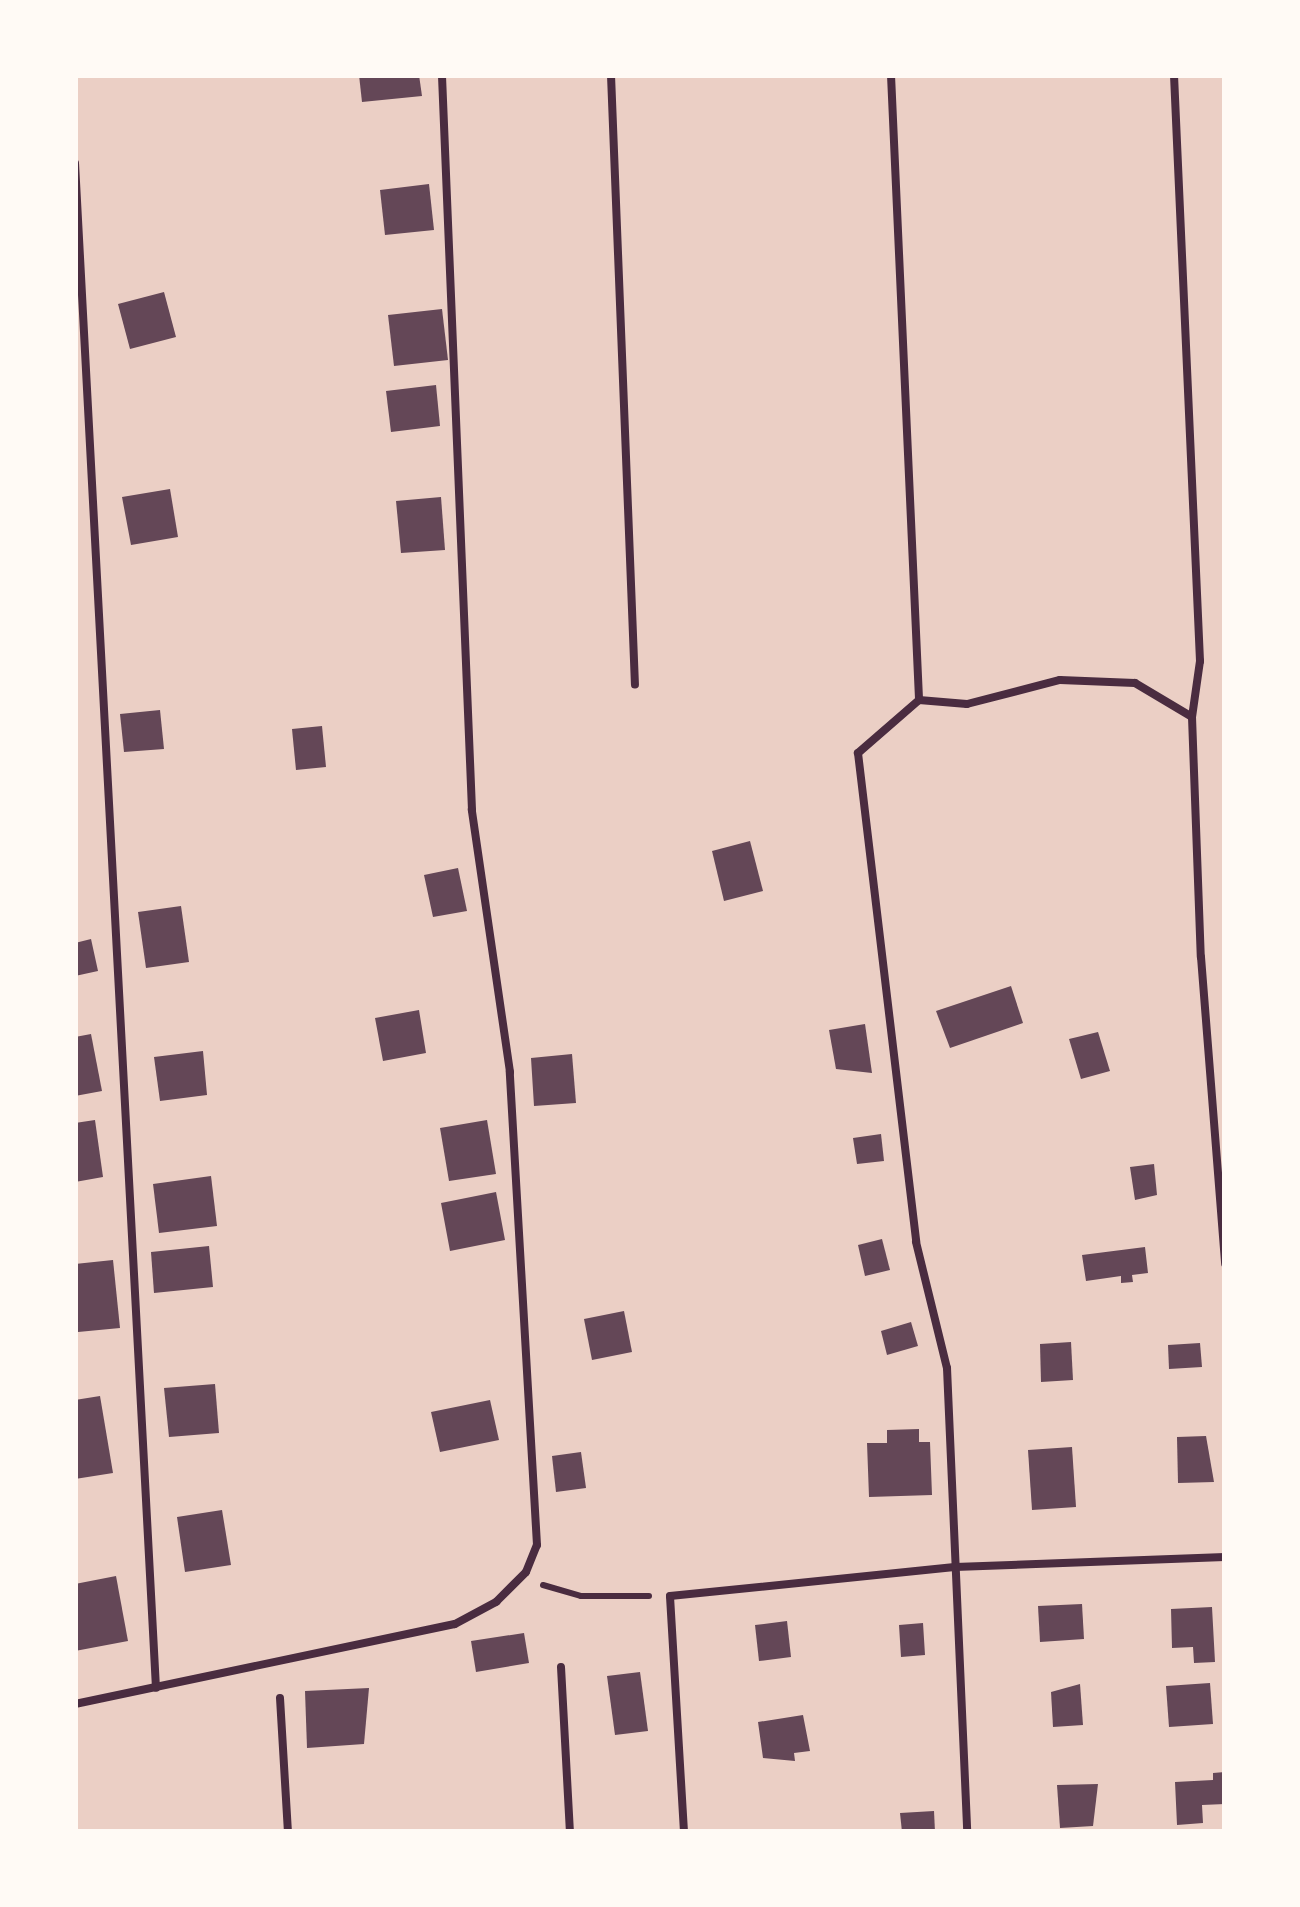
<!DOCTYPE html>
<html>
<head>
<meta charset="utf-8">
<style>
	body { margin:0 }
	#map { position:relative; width:1300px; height:1907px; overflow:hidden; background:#f7e1d7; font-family:"Exo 2",sans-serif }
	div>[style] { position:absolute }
	.green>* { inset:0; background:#ebcfc5 }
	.building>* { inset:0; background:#644757 }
	.path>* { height:6px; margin:-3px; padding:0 3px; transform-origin:3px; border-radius:3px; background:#4a2c40 }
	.service>* { height:8px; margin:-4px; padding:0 4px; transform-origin:4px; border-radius:4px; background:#4a2c40 }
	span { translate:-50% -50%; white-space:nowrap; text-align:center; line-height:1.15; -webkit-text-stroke:9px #fffaf5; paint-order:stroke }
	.frame { position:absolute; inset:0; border:78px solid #fffaf5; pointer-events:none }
</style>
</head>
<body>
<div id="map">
	<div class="green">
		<div style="clip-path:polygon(75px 75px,1225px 75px,1225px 1832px,75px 1832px)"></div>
	</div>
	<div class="building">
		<div style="clip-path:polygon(359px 75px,419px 75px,422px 96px,362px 102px)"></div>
		<div style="clip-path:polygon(429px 184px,434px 230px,385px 235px,380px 190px)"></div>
		<div style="clip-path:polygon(164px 292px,176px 337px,130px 349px,118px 304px)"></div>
		<div style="clip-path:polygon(442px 309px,448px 360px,394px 366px,388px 315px)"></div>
		<div style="clip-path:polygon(436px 385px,440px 426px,391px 432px,386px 391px)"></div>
		<div style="clip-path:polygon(170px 489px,178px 537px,131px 545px,122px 497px)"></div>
		<div style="clip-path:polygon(441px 497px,445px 550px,401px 553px,396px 501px)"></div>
		<div style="clip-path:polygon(160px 710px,164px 749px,124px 752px,120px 714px)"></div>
		<div style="clip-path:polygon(322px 726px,326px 767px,296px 770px,292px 729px)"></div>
		<div style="clip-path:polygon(750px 841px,763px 891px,724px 901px,712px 851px)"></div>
		<div style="clip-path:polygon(458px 868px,467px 911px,433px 917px,424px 875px)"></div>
		<div style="clip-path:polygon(181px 906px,189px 962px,146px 968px,138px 912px)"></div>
		<div style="clip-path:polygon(91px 939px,98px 971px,75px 976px,75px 943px)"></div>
		<div style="clip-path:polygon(1011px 986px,1023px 1023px,950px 1048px,936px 1011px)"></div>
		<div style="clip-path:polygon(419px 1010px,426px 1053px,383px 1061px,375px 1018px)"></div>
		<div style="clip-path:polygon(865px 1024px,872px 1073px,836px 1069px,829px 1030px)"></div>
		<div style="clip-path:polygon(1098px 1032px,1110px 1071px,1081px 1079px,1069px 1039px)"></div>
		<div style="clip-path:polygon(91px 1034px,102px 1091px,75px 1096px,75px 1037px)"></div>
		<div style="clip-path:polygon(203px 1051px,207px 1095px,160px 1101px,154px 1057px)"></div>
		<div style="clip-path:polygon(572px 1054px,576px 1103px,534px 1106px,531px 1058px)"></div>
		<div style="clip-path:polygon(95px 1120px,103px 1177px,75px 1182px,75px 1123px)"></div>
		<div style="clip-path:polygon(487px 1120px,496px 1174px,449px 1181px,440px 1128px)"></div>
		<div style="clip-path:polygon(881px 1134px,884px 1161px,857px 1164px,853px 1138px)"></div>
		<div style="clip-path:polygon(1154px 1164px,1157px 1195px,1135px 1200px,1130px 1167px)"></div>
		<div style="clip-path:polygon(211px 1176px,217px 1226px,159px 1233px,153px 1184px)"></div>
		<div style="clip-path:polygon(496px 1192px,505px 1240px,450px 1251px,441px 1203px)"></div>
		<div style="clip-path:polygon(882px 1239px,890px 1270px,865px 1276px,858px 1245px)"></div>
		<div style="clip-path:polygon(209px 1246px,213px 1287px,154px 1293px,151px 1252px)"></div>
		<div style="clip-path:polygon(1145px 1247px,1148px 1273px,1132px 1275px,1133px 1282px,1121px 1283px,1121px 1276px,1086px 1281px,1082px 1255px)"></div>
		<div style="clip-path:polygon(113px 1260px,120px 1328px,78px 1332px,75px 1264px)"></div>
		<div style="clip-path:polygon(624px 1311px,632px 1352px,592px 1360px,584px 1319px)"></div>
		<div style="clip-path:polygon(911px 1322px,918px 1346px,887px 1355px,881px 1331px)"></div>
		<div style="clip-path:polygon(1071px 1342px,1073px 1380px,1041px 1382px,1040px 1344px)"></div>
		<div style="clip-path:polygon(1200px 1343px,1202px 1367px,1169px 1369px,1168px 1345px)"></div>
		<div style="clip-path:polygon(215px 1384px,219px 1433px,169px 1437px,164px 1388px)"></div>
		<div style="clip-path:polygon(100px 1396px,113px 1473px,75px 1479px,75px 1400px)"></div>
		<div style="clip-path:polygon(490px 1400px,499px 1440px,440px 1452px,431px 1412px)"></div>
		<div style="clip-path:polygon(919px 1429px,919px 1442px,930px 1442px,932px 1495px,869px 1497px,867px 1443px,887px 1443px,887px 1430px)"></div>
		<div style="clip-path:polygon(1206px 1436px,1214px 1482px,1178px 1483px,1177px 1437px)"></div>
		<div style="clip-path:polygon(1072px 1447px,1076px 1507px,1032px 1510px,1028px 1450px)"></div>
		<div style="clip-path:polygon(581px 1452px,586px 1488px,556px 1492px,552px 1456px)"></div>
		<div style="clip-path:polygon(222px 1510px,231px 1565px,185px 1572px,177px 1517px)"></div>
		<div style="clip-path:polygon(116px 1576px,128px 1641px,75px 1651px,75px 1584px)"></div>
		<div style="clip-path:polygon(1082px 1604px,1084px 1639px,1040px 1642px,1038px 1606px)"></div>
		<div style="clip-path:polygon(1212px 1607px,1215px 1662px,1194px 1663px,1193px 1647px,1172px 1648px,1171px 1609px)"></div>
		<div style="clip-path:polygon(787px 1621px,791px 1657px,759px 1661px,755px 1625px)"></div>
		<div style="clip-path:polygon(923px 1623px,925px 1655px,901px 1657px,899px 1625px)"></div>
		<div style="clip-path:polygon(524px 1633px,529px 1663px,476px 1672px,471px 1641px)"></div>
		<div style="clip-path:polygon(640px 1672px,648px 1731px,615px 1735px,607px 1676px)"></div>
		<div style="clip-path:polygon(1210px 1683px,1213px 1724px,1169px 1727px,1166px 1686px)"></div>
		<div style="clip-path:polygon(1080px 1684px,1083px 1725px,1053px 1727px,1051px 1692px)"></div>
		<div style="clip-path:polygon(369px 1688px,364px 1744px,307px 1748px,305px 1691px)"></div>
		<div style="clip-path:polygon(803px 1715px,810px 1751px,794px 1753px,795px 1761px,763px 1758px,758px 1722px)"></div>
		<div style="clip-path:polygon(1225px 1772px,1225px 1804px,1202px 1805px,1203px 1823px,1177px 1825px,1175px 1782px,1213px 1780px,1213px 1773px)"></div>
		<div style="clip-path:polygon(1098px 1784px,1093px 1826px,1060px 1828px,1057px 1785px)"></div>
		<div style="clip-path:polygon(934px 1811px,935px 1832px,902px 1832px,900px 1813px)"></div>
	</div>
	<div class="path">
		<div style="left:543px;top:1585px;width:40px;rotate:16deg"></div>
		<div style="left:581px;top:1596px;width:68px"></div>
	</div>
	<div class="service">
		<div style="left:611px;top:75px;width:610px;rotate:87.75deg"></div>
		<div style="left:891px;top:75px;width:626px;rotate:87.43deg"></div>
		<div style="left:919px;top:700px;width:81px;rotate:139deg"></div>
		<div style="left:858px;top:753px;width:492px;rotate:83.2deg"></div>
		<div style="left:916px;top:1242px;width:130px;rotate:76.2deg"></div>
		<div style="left:947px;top:1368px;width:464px;rotate:87.5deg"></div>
		<div style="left:1174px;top:75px;width:587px;rotate:87.46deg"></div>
		<div style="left:1200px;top:661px;width:57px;rotate:98.1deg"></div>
		<div style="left:1192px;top:717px;width:240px;rotate:87.9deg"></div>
		<div style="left:1201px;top:957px;width:308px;rotate:85.5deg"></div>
		<div style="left:75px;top:163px;width:1527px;rotate:86.96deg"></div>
		<div style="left:919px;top:700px;width:48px;rotate:4.8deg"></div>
		<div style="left:967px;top:704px;width:96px;rotate:-14.5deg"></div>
		<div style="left:1060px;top:680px;width:75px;rotate:2.3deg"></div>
		<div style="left:1135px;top:683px;width:66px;rotate:30.8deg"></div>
		<div style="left:561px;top:1667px;width:165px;rotate:86.9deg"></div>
		<div style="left:280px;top:1698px;width:134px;rotate:86.6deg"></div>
		<div style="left:75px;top:1704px;width:388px;rotate:-11.9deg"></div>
		<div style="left:455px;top:1624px;width:47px;rotate:-28.2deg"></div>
		<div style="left:496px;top:1602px;width:42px;rotate:-45deg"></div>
		<div style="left:526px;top:1572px;width:29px;rotate:-68deg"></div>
		<div style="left:537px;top:1545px;width:474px;rotate:-93.3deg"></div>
		<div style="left:510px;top:1072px;width:265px;rotate:-98.3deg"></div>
		<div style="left:472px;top:810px;width:736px;rotate:-92.34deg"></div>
		<div style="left:684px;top:1832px;width:236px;rotate:-93.4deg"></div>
		<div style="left:670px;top:1596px;width:286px;rotate:-5.8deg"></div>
		<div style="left:955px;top:1567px;width:270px;rotate:-2.1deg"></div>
	</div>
	<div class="frame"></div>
</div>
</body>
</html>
